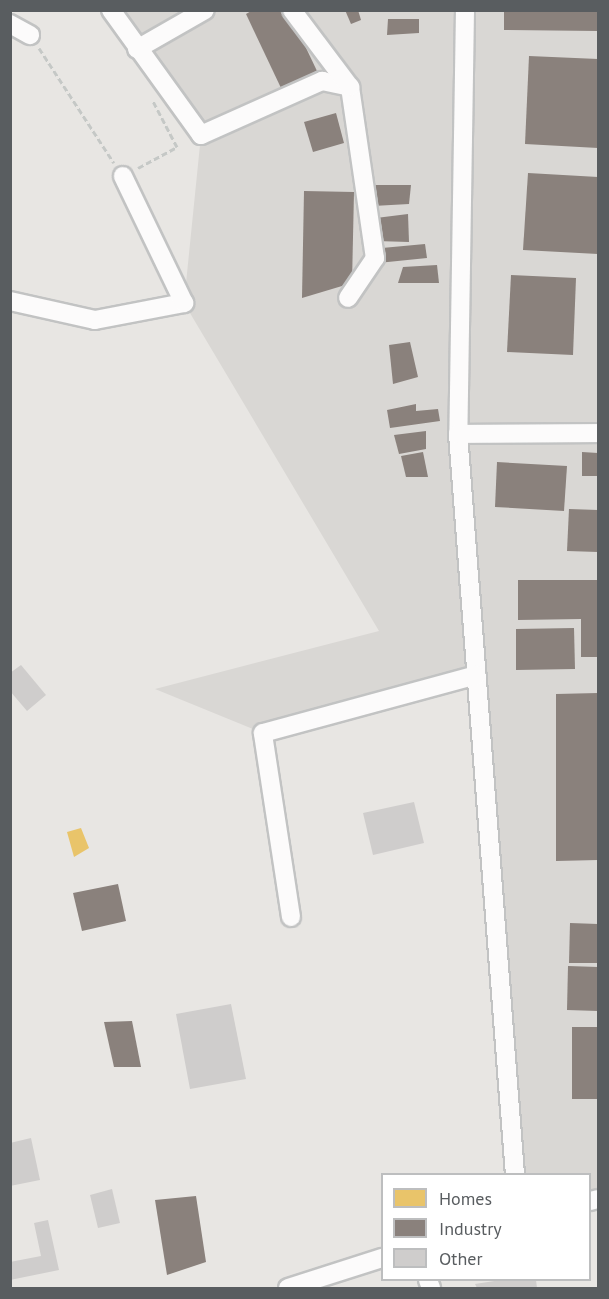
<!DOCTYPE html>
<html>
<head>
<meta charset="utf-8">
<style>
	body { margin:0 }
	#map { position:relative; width:609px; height:1299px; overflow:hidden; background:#e8e6e3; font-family:"PT Sans",sans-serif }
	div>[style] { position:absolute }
	.industrial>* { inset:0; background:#d9d7d4 }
	.homes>* { inset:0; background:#e9c46a }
	.industry>* { inset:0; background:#8a817c }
	.building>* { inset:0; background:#cfcdcc }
	.path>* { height:3px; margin-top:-1.5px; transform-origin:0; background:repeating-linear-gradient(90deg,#c5c8c6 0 6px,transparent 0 9px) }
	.roads { filter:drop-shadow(2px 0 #c2c3c3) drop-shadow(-2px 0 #c2c3c3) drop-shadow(0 2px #c2c3c3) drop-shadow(0 -2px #c2c3c3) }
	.minor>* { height:18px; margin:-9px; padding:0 9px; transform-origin:9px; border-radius:9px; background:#fcfbfb }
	span { translate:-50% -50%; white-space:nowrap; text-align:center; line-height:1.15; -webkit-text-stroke:6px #fff; paint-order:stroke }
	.frame { position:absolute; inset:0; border:12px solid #595d60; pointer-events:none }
	.legend { position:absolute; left:381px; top:1173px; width:210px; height:108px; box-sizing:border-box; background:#fff; border:2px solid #bdbebf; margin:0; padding:8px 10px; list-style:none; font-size:18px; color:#595d60 }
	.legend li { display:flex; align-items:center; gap:12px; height:30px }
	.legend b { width:30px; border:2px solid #bdbebf }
</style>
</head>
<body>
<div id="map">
	<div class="industrial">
		<div style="clip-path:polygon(103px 11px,598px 11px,598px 1199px,590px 1201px,590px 1174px,515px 1174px,476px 676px,263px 733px,155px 689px,379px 631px,184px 303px,201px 135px)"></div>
	</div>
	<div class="homes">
		<div style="clip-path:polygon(81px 828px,89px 848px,74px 857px,67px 832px)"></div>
	</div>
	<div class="industry">
		<div style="clip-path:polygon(253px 10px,288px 10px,317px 71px,281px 88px,246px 14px)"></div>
		<div style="clip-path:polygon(345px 10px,358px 10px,361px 20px,351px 24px)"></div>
		<div style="clip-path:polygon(504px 10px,598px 10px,598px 31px,504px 30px)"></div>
		<div style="clip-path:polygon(388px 19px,419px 19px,419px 33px,387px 35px)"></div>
		<div style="clip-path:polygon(529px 56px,598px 59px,598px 148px,525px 144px)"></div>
		<div style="clip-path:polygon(336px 113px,344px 143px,313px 152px,304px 122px)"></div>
		<div style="clip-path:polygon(528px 173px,598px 177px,598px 254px,523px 250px)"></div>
		<div style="clip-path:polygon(373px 185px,411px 185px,409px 204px,373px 206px)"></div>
		<div style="clip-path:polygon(304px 191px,354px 192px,352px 283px,302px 298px)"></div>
		<div style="clip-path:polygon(408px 214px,409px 242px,376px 241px,376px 218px)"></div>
		<div style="clip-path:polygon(425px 244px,427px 258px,378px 263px,382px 248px)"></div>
		<div style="clip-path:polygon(437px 265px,439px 283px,398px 283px,403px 267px)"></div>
		<div style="clip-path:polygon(511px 275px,576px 278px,573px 355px,507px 352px)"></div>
		<div style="clip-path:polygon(410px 342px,418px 377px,393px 384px,389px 345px)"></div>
		<div style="clip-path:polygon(416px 404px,416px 411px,438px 409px,440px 421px,390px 428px,387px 410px)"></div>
		<div style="clip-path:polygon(426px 431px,426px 449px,399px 454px,394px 435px)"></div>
		<div style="clip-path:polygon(423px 452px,428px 477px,406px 477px,401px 456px)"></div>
		<div style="clip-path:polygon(582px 452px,598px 453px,598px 476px,582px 476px)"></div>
		<div style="clip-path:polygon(497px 462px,567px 466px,564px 511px,495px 507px)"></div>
		<div style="clip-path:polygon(569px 509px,598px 510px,598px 552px,567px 551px)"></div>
		<div style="clip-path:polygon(518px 580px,598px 580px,598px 657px,581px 657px,581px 619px,518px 620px)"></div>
		<div style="clip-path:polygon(574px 628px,575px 669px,516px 670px,516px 629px)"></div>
		<div style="clip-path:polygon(598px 693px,598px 860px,556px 861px,556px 694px)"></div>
		<div style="clip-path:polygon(118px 884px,126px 921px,82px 931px,73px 893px)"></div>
		<div style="clip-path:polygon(570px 923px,598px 924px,598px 963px,569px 963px)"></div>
		<div style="clip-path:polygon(568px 966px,598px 967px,598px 1011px,567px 1010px)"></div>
		<div style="clip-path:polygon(132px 1021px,141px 1067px,114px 1067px,104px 1022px)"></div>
		<div style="clip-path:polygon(572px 1027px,598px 1027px,598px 1099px,572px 1099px)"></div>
		<div style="clip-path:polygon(196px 1196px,206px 1262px,167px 1275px,155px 1200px)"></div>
	</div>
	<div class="building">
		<div style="clip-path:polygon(21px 665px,46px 695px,27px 711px,10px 691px,10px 673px)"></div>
		<div style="clip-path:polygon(414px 802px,424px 843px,373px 855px,363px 813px)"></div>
		<div style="clip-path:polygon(231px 1004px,246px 1079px,190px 1089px,176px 1014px)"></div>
		<div style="clip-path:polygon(31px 1138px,40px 1180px,10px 1186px,10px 1143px)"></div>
		<div style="clip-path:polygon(112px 1189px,120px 1223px,98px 1228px,90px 1195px)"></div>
		<div style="clip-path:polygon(48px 1220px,59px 1270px,10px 1280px,10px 1262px,41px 1256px,34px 1223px)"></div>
		<div style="clip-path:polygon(501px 1280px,536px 1280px,537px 1288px,477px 1288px,475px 1284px)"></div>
	</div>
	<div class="path">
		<div style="left:39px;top:48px;width:137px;rotate:56.9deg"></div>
		<div style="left:138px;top:168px;width:44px;rotate:-28.3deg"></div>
		<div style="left:177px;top:147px;width:52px;rotate:-117.6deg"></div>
	</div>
	<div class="roads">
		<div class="minor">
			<div style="left:111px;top:10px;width:154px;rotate:54.2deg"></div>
			<div style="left:201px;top:135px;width:133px;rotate:-24.1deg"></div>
			<div style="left:322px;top:81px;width:29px;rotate:12deg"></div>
			<div style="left:350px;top:87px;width:173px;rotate:81.7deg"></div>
			<div style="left:375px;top:258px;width:48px;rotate:124deg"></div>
			<div style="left:292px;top:10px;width:96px;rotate:53deg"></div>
			<div style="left:465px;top:10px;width:424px;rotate:90.9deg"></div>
			<div style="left:458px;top:434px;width:742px;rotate:85.6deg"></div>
			<div style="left:10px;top:24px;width:23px;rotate:29deg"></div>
			<div style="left:137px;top:49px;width:78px;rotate:-29.8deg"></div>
			<div style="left:10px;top:301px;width:87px;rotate:12.6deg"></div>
			<div style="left:95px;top:320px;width:91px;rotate:-10.8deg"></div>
			<div style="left:184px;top:303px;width:141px;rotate:-115.7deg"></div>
			<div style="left:458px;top:434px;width:140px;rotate:-0.4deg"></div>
			<div style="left:291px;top:917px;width:186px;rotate:-98.7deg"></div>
			<div style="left:263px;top:733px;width:221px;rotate:-15.2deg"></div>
			<div style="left:590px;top:1201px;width:8px;rotate:-14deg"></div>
			<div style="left:428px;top:1280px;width:9px;rotate:69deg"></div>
			<div style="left:288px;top:1288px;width:99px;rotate:-17.7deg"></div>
		</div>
	</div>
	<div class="frame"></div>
	<ul class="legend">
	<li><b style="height:16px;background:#e9c46a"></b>Homes</li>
	<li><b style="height:16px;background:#8a817c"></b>Industry</li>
	<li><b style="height:16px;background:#cfcdcc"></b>Other</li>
	</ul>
</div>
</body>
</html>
